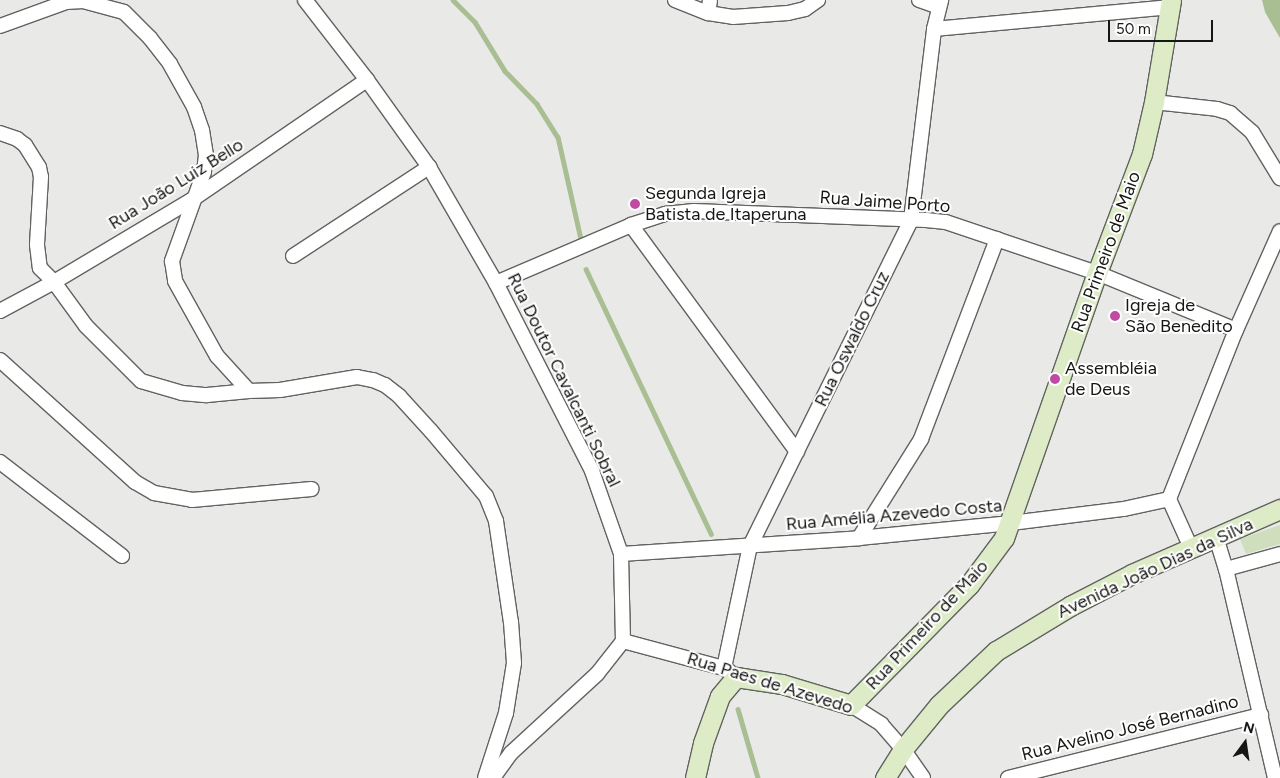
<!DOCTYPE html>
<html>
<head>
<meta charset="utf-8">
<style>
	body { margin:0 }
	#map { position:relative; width:1280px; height:778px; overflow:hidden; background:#e9eae7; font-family:Figtree,sans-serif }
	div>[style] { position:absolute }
	.green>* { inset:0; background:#cfdfbe }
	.water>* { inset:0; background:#a9be92 }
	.stream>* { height:4.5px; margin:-2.25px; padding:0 2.25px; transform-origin:2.25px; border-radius:2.25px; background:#a9be92 }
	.roads { filter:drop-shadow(1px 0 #626361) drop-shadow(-1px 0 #626361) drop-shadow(0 1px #626361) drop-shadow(0 -1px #626361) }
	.minor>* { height:14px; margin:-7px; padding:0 7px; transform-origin:7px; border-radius:7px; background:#fff }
	.secondary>* { height:19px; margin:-9.5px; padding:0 9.5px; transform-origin:9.5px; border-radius:9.5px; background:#ddecc6 }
	.dots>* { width:14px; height:14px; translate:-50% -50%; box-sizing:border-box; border:2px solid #fff; border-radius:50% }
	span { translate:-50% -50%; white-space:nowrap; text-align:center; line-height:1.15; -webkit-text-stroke:4px #fff; paint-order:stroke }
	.street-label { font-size:18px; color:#161615 }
	.poi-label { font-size:18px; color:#161615 }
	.left { translate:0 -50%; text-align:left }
	.north { position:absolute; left:1220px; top:718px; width:50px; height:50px; -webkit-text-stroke:4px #fff; paint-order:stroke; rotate:14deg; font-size:14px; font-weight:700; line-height:20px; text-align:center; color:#161615 }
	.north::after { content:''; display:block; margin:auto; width:18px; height:22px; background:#161615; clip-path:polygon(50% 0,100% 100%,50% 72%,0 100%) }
	.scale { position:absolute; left:1108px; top:20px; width:105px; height:22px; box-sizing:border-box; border:2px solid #161615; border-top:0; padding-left:6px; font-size:15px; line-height:18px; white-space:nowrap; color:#161615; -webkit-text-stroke:4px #fff; paint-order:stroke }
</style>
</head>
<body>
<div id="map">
	<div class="green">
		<div style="clip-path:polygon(1280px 525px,1280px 544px,1246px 554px,1240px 539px)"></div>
	</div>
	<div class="water">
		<div style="clip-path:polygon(1262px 0,1280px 0,1280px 38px,1265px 12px)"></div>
	</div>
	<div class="stream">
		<div style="left:453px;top:0;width:31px;rotate:45deg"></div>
		<div style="left:475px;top:22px;width:57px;rotate:58.5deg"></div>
		<div style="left:505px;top:71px;width:46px;rotate:45.9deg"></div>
		<div style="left:537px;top:104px;width:39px;rotate:58deg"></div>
		<div style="left:558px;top:137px;width:105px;rotate:77.3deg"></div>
		<div style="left:586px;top:269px;width:293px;rotate:64.7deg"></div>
		<div style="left:738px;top:709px;width:72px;rotate:73.8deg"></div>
	</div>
	<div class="roads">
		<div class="minor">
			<div style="left:305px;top:0;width:101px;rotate:52.2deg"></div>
			<div style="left:367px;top:80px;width:107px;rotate:54.5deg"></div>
			<div style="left:429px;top:167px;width:134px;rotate:60deg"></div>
			<div style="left:496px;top:283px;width:211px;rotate:62.9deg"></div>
			<div style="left:592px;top:471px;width:88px;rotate:70.7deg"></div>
			<div style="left:621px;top:554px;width:87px;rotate:88.7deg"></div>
			<div style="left:623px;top:641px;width:42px;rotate:128.2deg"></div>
			<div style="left:597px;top:674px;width:117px;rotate:137.4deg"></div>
			<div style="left:511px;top:753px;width:31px;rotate:126deg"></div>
			<div style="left:675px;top:0;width:35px;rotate:22deg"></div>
			<div style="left:708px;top:13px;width:25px;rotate:9deg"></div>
			<div style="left:733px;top:17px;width:55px;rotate:-4.2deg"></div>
			<div style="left:788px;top:13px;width:17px;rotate:-13deg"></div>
			<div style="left:805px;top:9px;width:16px;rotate:-35deg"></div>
			<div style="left:919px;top:0;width:21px;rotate:19deg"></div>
			<div style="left:708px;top:13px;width:13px;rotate:-81deg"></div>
			<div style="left:0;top:26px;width:70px;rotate:-20deg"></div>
			<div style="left:66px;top:2px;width:17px;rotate:-3deg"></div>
			<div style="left:83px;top:1px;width:42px;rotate:15deg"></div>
			<div style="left:124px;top:12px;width:37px;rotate:45deg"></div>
			<div style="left:150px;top:38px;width:33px;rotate:52deg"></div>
			<div style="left:170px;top:64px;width:49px;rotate:60.8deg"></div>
			<div style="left:194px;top:107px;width:24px;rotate:71deg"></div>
			<div style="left:202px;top:130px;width:25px;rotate:81deg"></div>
			<div style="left:206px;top:155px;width:17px;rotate:97deg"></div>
			<div style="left:204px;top:172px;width:95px;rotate:109.8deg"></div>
			<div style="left:172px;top:261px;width:20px;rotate:81deg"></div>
			<div style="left:175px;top:281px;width:86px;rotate:60.8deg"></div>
			<div style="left:217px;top:356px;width:47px;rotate:47.6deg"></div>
			<div style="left:249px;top:391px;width:31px;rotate:-2deg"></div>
			<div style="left:280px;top:390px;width:78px;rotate:-9.6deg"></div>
			<div style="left:357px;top:377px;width:16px;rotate:11deg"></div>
			<div style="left:373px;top:380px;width:13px;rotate:23deg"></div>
			<div style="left:385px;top:385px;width:18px;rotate:38deg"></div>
			<div style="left:399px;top:396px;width:47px;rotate:47.6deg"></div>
			<div style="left:431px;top:431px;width:85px;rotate:49.8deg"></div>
			<div style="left:486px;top:496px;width:27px;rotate:68deg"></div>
			<div style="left:496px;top:521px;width:102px;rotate:81.6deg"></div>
			<div style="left:511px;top:622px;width:41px;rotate:85.8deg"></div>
			<div style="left:514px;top:663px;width:51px;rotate:99.1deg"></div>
			<div style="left:506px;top:713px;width:68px;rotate:107.9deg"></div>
			<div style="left:934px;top:29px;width:238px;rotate:-5.3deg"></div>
			<div style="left:1154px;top:102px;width:63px;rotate:6.3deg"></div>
			<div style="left:1217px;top:109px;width:14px;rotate:17deg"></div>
			<div style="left:1230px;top:113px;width:29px;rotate:41deg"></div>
			<div style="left:1252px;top:132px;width:54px;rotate:58.7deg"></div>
			<div style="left:0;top:133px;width:18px;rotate:19deg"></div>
			<div style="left:17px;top:139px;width:10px;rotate:37deg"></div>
			<div style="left:25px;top:145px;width:26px;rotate:58deg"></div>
			<div style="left:39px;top:167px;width:10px;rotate:79deg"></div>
			<div style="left:41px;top:177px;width:68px;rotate:93.4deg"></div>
			<div style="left:37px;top:245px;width:23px;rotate:83deg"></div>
			<div style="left:40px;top:268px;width:20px;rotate:45deg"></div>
			<div style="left:54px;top:282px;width:54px;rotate:54deg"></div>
			<div style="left:86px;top:326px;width:78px;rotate:45deg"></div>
			<div style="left:141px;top:381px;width:43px;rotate:16.3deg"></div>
			<div style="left:182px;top:393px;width:25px;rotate:5deg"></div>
			<div style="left:207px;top:395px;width:42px;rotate:-5.4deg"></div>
			<div style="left:631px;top:225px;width:281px;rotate:53.8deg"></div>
			<div style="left:293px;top:256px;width:163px;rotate:-33.2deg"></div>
			<div style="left:496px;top:283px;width:147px;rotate:-23.2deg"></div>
			<div style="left:631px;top:225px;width:36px;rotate:-18deg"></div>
			<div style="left:665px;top:214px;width:29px;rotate:-6deg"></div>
			<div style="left:694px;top:211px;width:232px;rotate:2.2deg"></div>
			<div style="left:926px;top:220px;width:20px;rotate:6deg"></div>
			<div style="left:946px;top:222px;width:159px;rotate:18.7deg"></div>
			<div style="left:1097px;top:273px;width:150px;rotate:22.3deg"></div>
			<div style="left:0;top:311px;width:61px;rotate:-28.2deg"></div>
			<div style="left:54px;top:282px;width:162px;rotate:-30.8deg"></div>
			<div style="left:193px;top:199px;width:211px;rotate:-34.4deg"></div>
			<div style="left:0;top:360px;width:182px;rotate:42.1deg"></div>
			<div style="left:135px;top:482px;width:22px;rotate:30deg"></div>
			<div style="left:154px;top:493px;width:39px;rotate:10deg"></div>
			<div style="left:192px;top:500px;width:120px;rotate:-5.3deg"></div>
			<div style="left:0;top:462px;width:154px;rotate:37.6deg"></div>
			<div style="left:1216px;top:537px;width:34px;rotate:73deg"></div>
			<div style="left:1226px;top:569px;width:215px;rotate:76.8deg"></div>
			<div style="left:859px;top:538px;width:117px;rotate:-57.9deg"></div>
			<div style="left:921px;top:439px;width:214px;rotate:-69.2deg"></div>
			<div style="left:1191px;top:548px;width:54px;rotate:-114.2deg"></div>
			<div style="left:1169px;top:499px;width:182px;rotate:-68.4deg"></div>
			<div style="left:1236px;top:330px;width:108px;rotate:-66deg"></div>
			<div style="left:621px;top:554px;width:239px;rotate:-3.8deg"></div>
			<div style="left:859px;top:538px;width:153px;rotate:-5.6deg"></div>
			<div style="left:1011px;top:523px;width:114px;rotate:-7.1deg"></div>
			<div style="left:1124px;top:509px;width:46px;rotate:-12.5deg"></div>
			<div style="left:1226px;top:569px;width:56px;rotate:-15.5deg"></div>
			<div style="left:623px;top:641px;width:105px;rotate:15deg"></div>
			<div style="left:724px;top:668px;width:7px;rotate:34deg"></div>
			<div style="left:724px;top:668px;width:125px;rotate:-78deg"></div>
			<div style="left:750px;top:546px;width:364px;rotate:-63.7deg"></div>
			<div style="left:911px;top:220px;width:192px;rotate:-83.1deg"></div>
			<div style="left:934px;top:29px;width:30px;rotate:-76deg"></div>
			<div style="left:851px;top:705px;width:36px;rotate:32deg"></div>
			<div style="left:881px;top:724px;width:33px;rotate:49deg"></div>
			<div style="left:903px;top:749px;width:35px;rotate:55deg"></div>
			<div style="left:1008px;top:778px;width:261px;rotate:-14deg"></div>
		</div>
		<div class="secondary">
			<div style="left:695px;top:778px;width:36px;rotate:-77deg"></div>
			<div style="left:703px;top:743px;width:50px;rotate:-70.1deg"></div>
			<div style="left:720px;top:696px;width:25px;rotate:-50deg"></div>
			<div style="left:736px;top:677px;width:47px;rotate:8.7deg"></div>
			<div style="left:782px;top:684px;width:72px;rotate:16.9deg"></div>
			<div style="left:851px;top:705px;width:168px;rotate:-45.5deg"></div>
			<div style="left:969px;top:585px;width:59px;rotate:-53.3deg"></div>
			<div style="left:1004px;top:538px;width:281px;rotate:-70.7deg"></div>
			<div style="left:1097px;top:273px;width:127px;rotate:-69.3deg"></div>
			<div style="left:1142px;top:154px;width:53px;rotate:-77deg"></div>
			<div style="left:1154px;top:102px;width:103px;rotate:-80.5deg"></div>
			<div style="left:885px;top:778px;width:34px;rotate:-58deg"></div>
			<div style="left:903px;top:749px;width:57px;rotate:-50.7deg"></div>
			<div style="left:939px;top:705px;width:79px;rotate:-43.5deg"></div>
			<div style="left:996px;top:651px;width:87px;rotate:-31.3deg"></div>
			<div style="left:1070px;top:606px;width:70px;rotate:-27.3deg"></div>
			<div style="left:1132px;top:574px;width:162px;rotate:-23.7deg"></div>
		</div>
	</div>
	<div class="dots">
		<div style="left:635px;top:204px;background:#c04ba3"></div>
		<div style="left:1115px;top:316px;background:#c04ba3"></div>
		<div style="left:1055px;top:379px;background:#c04ba3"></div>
	</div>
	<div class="street-label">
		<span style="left:176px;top:184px;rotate:-32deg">Rua João Luiz Bello</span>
		<span style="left:885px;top:202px;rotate:4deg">Rua Jaime Porto</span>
		<span style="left:1106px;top:252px;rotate:-70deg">Rua Primeiro de Maio</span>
		<span style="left:852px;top:339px;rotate:-64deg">Rua Oswaldo Cruz</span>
		<span style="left:564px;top:380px;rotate:64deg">Rua Doutor Cavalcanti Sobral</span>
		<span style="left:894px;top:515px;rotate:-5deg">Rua Amélia Azevedo Costa</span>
		<span style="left:1155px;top:568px;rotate:-25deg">Avenida João Dias da Silva</span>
		<span style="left:927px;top:625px;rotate:-47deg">Rua Primeiro de Maio</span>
		<span style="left:770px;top:683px;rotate:17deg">Rua Paes de Azevedo</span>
		<span style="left:1130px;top:728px;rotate:-14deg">Rua Avelino José Bernadino</span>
	</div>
	<div class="poi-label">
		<span class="left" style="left:645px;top:204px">Segunda Igreja<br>Batista de Itaperuna</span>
		<span class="left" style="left:1125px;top:316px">Igreja de<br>São Benedito</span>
		<span class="left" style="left:1065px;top:379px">Assembléia<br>de Deus</span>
	</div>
	<div class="north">N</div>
	<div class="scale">50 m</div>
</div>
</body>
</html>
